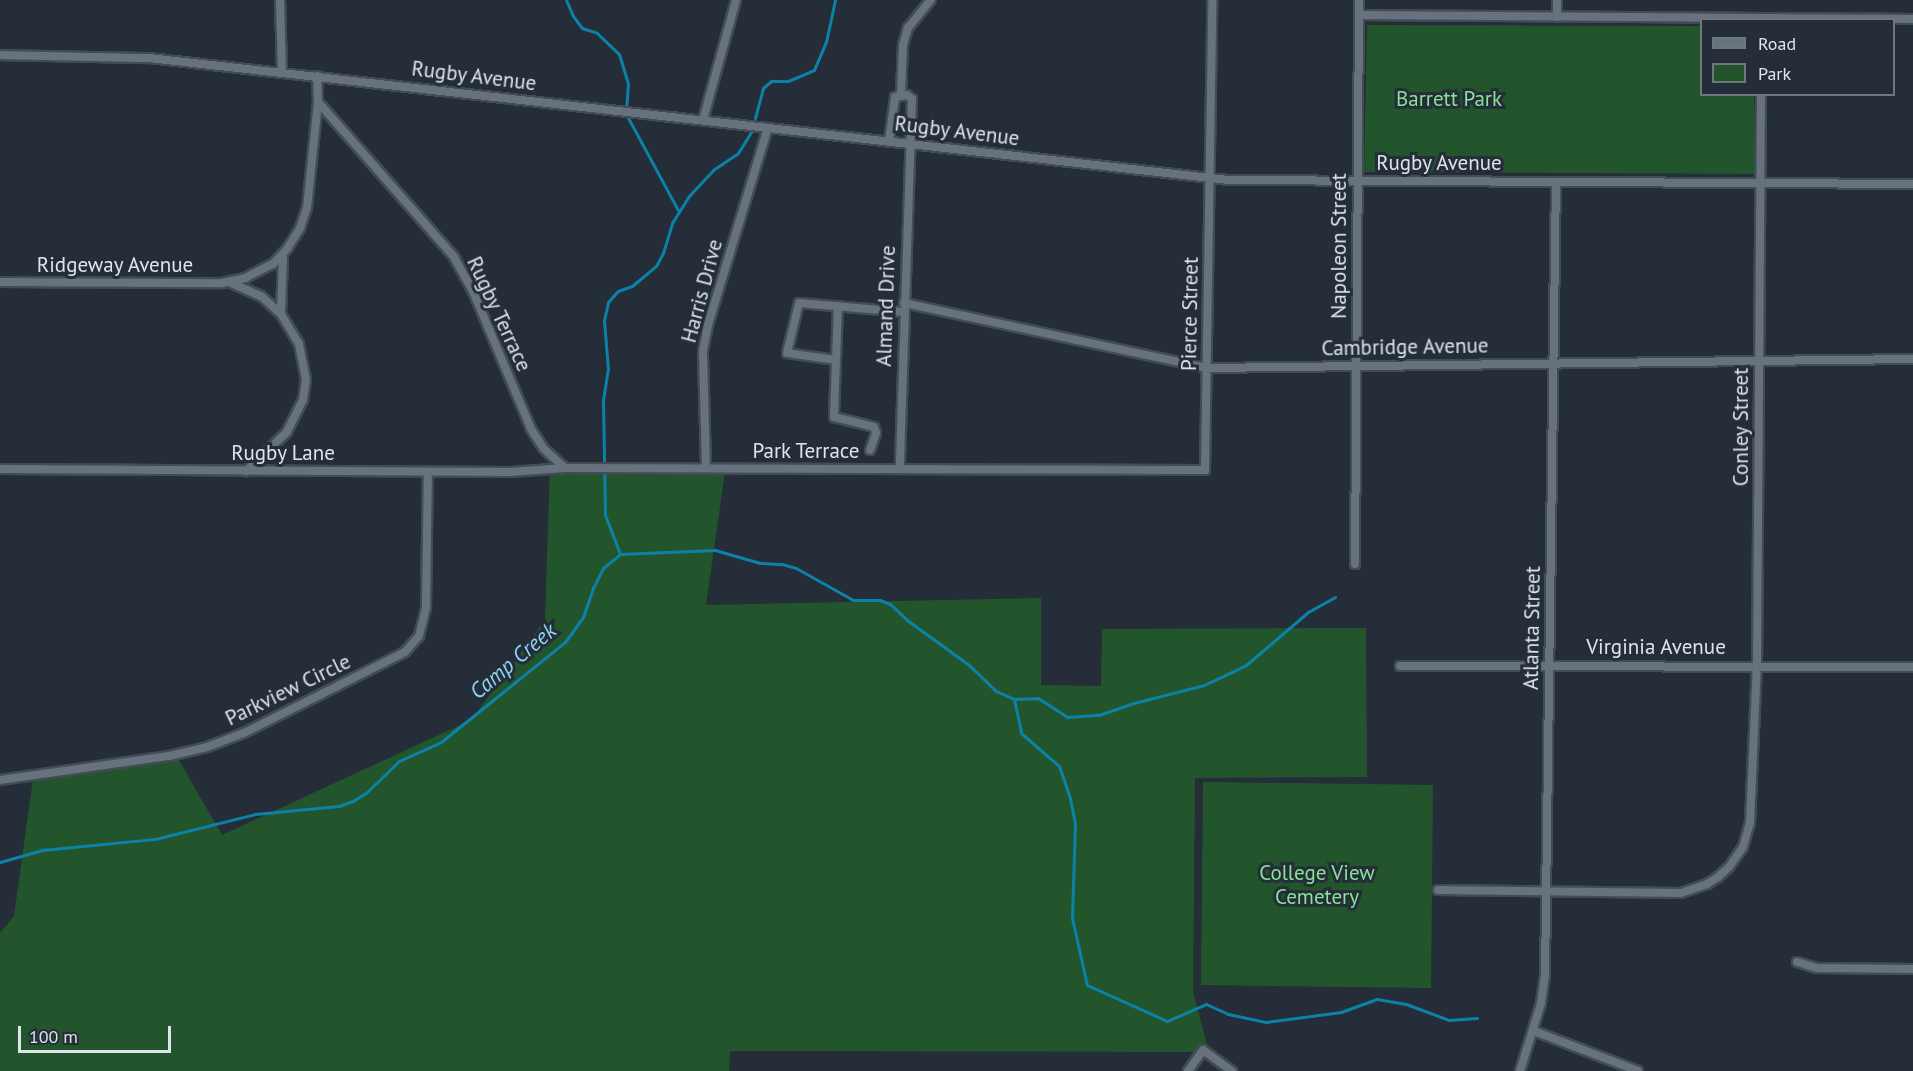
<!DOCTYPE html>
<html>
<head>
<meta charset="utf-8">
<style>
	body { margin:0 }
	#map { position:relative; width:1913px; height:1071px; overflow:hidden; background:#242d38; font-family:"PT Sans",sans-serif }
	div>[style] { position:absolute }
	.green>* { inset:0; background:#23552d }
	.stream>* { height:3px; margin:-1.5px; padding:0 1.5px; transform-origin:1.5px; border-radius:1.5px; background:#0c82a8 }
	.roads { filter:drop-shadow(2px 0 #434b55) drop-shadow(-2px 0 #434b55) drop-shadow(0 2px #434b55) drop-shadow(0 -2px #434b55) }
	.street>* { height:8px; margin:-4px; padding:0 4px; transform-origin:4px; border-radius:4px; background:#67727f }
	span { translate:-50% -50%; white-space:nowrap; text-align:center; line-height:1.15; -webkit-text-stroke:6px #242d38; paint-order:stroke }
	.street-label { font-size:21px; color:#dee4ec }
	.park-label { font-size:21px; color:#88e396 }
	.water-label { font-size:22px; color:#8fd5f5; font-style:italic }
	.legend { position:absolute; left:1700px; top:18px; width:195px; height:78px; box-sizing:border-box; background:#242d38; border:2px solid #6e7680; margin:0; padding:8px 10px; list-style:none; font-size:18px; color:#dee4ec }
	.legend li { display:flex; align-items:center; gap:12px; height:30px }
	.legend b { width:30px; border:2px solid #6e7680 }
	.scale { position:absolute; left:18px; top:1026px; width:153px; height:27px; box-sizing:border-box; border:3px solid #dee4ec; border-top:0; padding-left:8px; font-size:18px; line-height:21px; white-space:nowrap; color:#dee4ec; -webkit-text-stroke:4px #242d38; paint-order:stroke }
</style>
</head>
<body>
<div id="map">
	<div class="green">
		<div style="clip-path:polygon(1367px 25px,1701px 26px,1702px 94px,1754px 95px,1754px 174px,1364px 172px)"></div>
		<div style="clip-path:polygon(550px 465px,725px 472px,706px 605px,1041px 598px,1041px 685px,1101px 686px,1102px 629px,1366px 628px,1367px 777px,1195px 778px,1193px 992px,1209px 1052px,730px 1051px,729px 1071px,0 1071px,0 933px,14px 916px,34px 772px,176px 755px,222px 835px,471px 720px,545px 620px)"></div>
		<div style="clip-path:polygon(1203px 782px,1433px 785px,1431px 988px,1201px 985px)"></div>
	</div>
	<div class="stream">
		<div style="left:566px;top:0;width:17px;rotate:66deg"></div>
		<div style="left:573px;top:16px;width:15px;rotate:53deg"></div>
		<div style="left:582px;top:28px;width:16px;rotate:18deg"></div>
		<div style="left:597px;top:33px;width:30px;rotate:44deg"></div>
		<div style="left:619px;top:54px;width:30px;rotate:73deg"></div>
		<div style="left:628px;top:83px;width:31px;rotate:94deg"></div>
		<div style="left:626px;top:114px;width:109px;rotate:61.6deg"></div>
		<div style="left:755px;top:118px;width:31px;rotate:-75deg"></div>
		<div style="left:763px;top:88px;width:11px;rotate:-41deg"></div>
		<div style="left:771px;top:81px;width:17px"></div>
		<div style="left:788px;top:81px;width:28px;rotate:-23deg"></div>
		<div style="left:814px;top:70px;width:30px;rotate:-67deg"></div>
		<div style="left:826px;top:42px;width:43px;rotate:-77.9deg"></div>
		<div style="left:620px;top:554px;width:95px;rotate:-2.4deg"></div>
		<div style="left:715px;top:550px;width:47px;rotate:16.1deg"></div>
		<div style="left:760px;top:563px;width:22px;rotate:3deg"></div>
		<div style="left:782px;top:564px;width:15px;rotate:16deg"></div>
		<div style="left:796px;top:568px;width:65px;rotate:29.3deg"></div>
		<div style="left:853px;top:600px;width:27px"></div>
		<div style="left:880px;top:600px;width:11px;rotate:22deg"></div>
		<div style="left:890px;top:604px;width:23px;rotate:43deg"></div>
		<div style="left:907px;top:620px;width:77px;rotate:36deg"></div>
		<div style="left:969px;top:665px;width:37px;rotate:44deg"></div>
		<div style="left:996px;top:691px;width:20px;rotate:24deg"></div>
		<div style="left:1014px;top:699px;width:24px;rotate:-2deg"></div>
		<div style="left:1038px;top:698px;width:35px;rotate:33deg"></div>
		<div style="left:1067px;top:717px;width:32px;rotate:-4deg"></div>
		<div style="left:1099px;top:715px;width:37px;rotate:-19deg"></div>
		<div style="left:1134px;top:703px;width:72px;rotate:-14.4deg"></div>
		<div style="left:1204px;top:685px;width:31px;rotate:-25deg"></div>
		<div style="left:1232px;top:672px;width:16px;rotate:-27deg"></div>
		<div style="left:1246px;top:665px;width:82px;rotate:-40.5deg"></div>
		<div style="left:1308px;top:612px;width:31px;rotate:-29deg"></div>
		<div style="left:620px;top:554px;width:42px;rotate:-111deg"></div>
		<div style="left:605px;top:515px;width:115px;rotate:-91deg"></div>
		<div style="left:603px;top:400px;width:30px;rotate:-81deg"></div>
		<div style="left:608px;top:370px;width:50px;rotate:-94.6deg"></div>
		<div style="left:604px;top:320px;width:18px;rotate:-77deg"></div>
		<div style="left:608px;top:302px;width:15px;rotate:-48deg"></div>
		<div style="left:618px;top:291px;width:15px;rotate:-20deg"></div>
		<div style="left:632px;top:286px;width:31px;rotate:-40deg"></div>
		<div style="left:656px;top:266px;width:15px;rotate:-62deg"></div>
		<div style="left:663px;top:253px;width:31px;rotate:-73deg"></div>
		<div style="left:672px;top:223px;width:31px;rotate:-58deg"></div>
		<div style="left:688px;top:197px;width:37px;rotate:-47deg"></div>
		<div style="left:713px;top:170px;width:30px;rotate:-34deg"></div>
		<div style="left:738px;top:153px;width:28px;rotate:-58deg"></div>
		<div style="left:1014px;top:699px;width:35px;rotate:78deg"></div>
		<div style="left:1021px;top:733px;width:50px;rotate:41deg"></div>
		<div style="left:1059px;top:766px;width:34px;rotate:71deg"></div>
		<div style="left:1070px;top:798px;width:25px;rotate:79deg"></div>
		<div style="left:1075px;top:823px;width:95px;rotate:91.8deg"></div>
		<div style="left:1072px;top:918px;width:69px;rotate:77.4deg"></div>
		<div style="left:1087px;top:985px;width:88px;rotate:24.2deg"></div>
		<div style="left:1167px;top:1021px;width:43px;rotate:-23.6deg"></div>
		<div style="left:1206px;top:1004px;width:24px;rotate:24deg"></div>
		<div style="left:1228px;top:1014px;width:39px;rotate:12deg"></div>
		<div style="left:1266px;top:1022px;width:76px;rotate:-7.6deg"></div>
		<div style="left:1341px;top:1012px;width:38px;rotate:-20deg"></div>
		<div style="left:1377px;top:999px;width:29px;rotate:10deg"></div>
		<div style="left:1406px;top:1004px;width:46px;rotate:20.4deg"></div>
		<div style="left:1449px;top:1020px;width:28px;rotate:-4deg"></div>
		<div style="left:0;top:862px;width:44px;rotate:-15.9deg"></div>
		<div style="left:42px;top:850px;width:114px;rotate:-5.6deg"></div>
		<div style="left:155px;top:839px;width:103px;rotate:-14deg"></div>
		<div style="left:255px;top:814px;width:84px;rotate:-5.4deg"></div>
		<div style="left:339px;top:806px;width:15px;rotate:-20deg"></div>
		<div style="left:353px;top:801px;width:15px;rotate:-32deg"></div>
		<div style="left:366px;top:793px;width:46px;rotate:-44.1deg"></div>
		<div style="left:399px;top:761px;width:46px;rotate:-24.3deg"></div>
		<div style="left:441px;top:742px;width:159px;rotate:-38.9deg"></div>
		<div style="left:565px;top:642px;width:31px;rotate:-54deg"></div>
		<div style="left:583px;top:617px;width:31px;rotate:-71deg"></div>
		<div style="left:593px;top:588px;width:22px;rotate:-63deg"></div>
		<div style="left:603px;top:568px;width:22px;rotate:-39deg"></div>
	</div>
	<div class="roads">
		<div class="street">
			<div style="left:280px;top:0;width:72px;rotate:88.4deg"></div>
			<div style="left:1557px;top:0;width:17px;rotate:90deg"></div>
			<div style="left:1359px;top:15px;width:554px;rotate:0.41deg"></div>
			<div style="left:0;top:55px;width:149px;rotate:1.2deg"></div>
			<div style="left:149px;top:58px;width:1086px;rotate:6.45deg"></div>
			<div style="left:1228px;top:180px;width:685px;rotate:0.33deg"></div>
			<div style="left:901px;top:94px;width:49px;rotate:-87.7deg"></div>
			<div style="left:903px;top:45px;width:18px;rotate:-74deg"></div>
			<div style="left:908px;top:28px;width:36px;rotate:-51deg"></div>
			<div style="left:318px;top:102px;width:206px;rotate:48.7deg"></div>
			<div style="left:454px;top:257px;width:37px;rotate:61deg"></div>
			<div style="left:472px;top:289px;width:152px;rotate:67.1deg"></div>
			<div style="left:531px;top:429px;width:24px;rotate:57deg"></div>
			<div style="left:544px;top:449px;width:28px;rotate:42deg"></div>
			<div style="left:703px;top:120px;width:124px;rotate:-74.6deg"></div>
			<div style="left:889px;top:141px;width:44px;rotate:-82.2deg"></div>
			<div style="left:895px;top:97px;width:12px;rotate:-9deg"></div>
			<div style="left:907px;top:95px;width:6px;rotate:39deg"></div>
			<div style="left:912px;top:99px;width:370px;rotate:91.9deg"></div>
			<div style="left:0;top:282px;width:222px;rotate:0.3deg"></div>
			<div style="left:222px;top:283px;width:24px;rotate:-12deg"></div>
			<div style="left:245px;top:278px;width:31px;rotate:-27deg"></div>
			<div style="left:273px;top:264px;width:21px;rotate:-47deg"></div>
			<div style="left:287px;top:249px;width:25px;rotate:-58deg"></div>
			<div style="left:300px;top:228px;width:21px;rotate:-71deg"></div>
			<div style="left:307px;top:208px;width:107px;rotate:-84.1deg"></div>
			<div style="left:318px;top:102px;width:26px;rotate:-92deg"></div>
			<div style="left:229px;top:282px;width:35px;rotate:24deg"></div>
			<div style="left:261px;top:296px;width:27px;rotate:42deg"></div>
			<div style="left:281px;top:314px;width:35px;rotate:59deg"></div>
			<div style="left:299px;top:344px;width:36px;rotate:79deg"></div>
			<div style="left:306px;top:379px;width:21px;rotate:98deg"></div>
			<div style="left:303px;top:400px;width:36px;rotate:117deg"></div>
			<div style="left:287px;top:432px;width:57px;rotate:136.4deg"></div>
			<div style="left:904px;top:303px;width:310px;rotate:12.1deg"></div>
			<div style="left:1207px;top:368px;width:706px;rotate:-0.73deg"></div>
			<div style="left:838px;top:306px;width:111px;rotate:92.1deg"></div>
			<div style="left:834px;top:417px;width:41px;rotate:14deg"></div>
			<div style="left:874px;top:427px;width:6px;rotate:72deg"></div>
			<div style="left:876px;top:433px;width:18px;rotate:109deg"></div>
			<div style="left:281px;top:314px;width:57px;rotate:-88deg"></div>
			<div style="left:836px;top:360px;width:49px;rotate:-171.9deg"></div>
			<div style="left:787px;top:353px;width:51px;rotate:-76.5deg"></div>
			<div style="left:799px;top:303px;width:105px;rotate:4.9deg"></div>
			<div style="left:706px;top:468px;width:117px;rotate:-91.5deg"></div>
			<div style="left:703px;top:351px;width:26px;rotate:-79deg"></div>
			<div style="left:708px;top:325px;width:206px;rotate:-73.1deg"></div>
			<div style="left:0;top:469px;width:510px;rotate:0.34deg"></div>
			<div style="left:510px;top:472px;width:55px;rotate:-4.2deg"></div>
			<div style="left:565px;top:468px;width:640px;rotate:0.18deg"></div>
			<div style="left:1205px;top:470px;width:470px;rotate:-89.1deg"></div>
			<div style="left:1355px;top:564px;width:564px;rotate:-89.59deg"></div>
			<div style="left:1400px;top:666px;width:513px;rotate:0.11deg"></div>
			<div style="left:0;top:780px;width:171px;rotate:-8.1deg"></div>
			<div style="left:169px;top:756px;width:39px;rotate:-13deg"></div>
			<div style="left:207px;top:747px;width:40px;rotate:-21deg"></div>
			<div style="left:244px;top:733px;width:180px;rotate:-26.7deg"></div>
			<div style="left:405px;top:652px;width:21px;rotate:-49deg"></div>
			<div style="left:419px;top:636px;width:30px;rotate:-76deg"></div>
			<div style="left:426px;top:607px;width:135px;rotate:-89.2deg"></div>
			<div style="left:1438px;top:890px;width:243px;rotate:0.7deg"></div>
			<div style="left:1681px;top:893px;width:28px;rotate:-19deg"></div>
			<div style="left:1707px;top:884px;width:13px;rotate:-32deg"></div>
			<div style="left:1718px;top:877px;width:15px;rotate:-42deg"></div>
			<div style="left:1729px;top:867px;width:24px;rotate:-55deg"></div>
			<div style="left:1743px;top:847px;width:25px;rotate:-74deg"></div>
			<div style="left:1750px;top:823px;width:158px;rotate:-87.5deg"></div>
			<div style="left:1757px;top:665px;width:571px;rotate:-89.6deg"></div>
			<div style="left:1797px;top:962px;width:21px;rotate:17deg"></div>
			<div style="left:1817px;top:968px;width:96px;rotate:0.6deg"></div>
			<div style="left:1534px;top:1031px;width:111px;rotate:21deg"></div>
			<div style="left:1188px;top:1071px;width:26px;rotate:-54deg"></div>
			<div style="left:1203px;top:1050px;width:36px;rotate:36deg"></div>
			<div style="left:1520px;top:1071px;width:71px;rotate:-72.8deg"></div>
			<div style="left:1541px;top:1003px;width:28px;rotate:-82deg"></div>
			<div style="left:1545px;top:975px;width:793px;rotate:-89.21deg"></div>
		</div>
	</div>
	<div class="street-label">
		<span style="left:474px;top:76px;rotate:7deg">Rugby Avenue</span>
		<span style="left:957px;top:131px;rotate:7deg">Rugby Avenue</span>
		<span style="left:1439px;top:163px">Rugby Avenue</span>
		<span style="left:1339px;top:246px;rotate:-90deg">Napoleon Street</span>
		<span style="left:115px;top:265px">Ridgeway Avenue</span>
		<span style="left:702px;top:291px;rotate:-75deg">Harris Drive</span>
		<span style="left:886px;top:306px;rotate:-88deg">Almand Drive</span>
		<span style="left:499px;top:314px;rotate:65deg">Rugby Terrace</span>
		<span style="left:1190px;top:314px;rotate:-89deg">Pierce Street</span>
		<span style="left:1405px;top:347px;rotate:-1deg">Cambridge Avenue</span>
		<span style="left:1741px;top:427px;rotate:-90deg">Conley Street</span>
		<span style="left:806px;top:451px">Park Terrace</span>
		<span style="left:283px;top:453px">Rugby Lane</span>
		<span style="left:1532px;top:628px;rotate:-89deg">Atlanta Street</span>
		<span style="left:1656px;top:647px">Virginia Avenue</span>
		<span style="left:288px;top:690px;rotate:-26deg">Parkview Circle</span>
	</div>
	<div class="park-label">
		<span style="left:1449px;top:99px">Barrett Park</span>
		<span style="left:1317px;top:885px">College View<br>Cemetery</span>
	</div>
	<div class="water-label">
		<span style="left:513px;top:661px;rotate:-40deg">Camp Creek</span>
	</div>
	<ul class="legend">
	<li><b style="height:8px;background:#67727f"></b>Road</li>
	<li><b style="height:16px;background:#23552d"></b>Park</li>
	</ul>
	<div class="scale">100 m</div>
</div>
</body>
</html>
